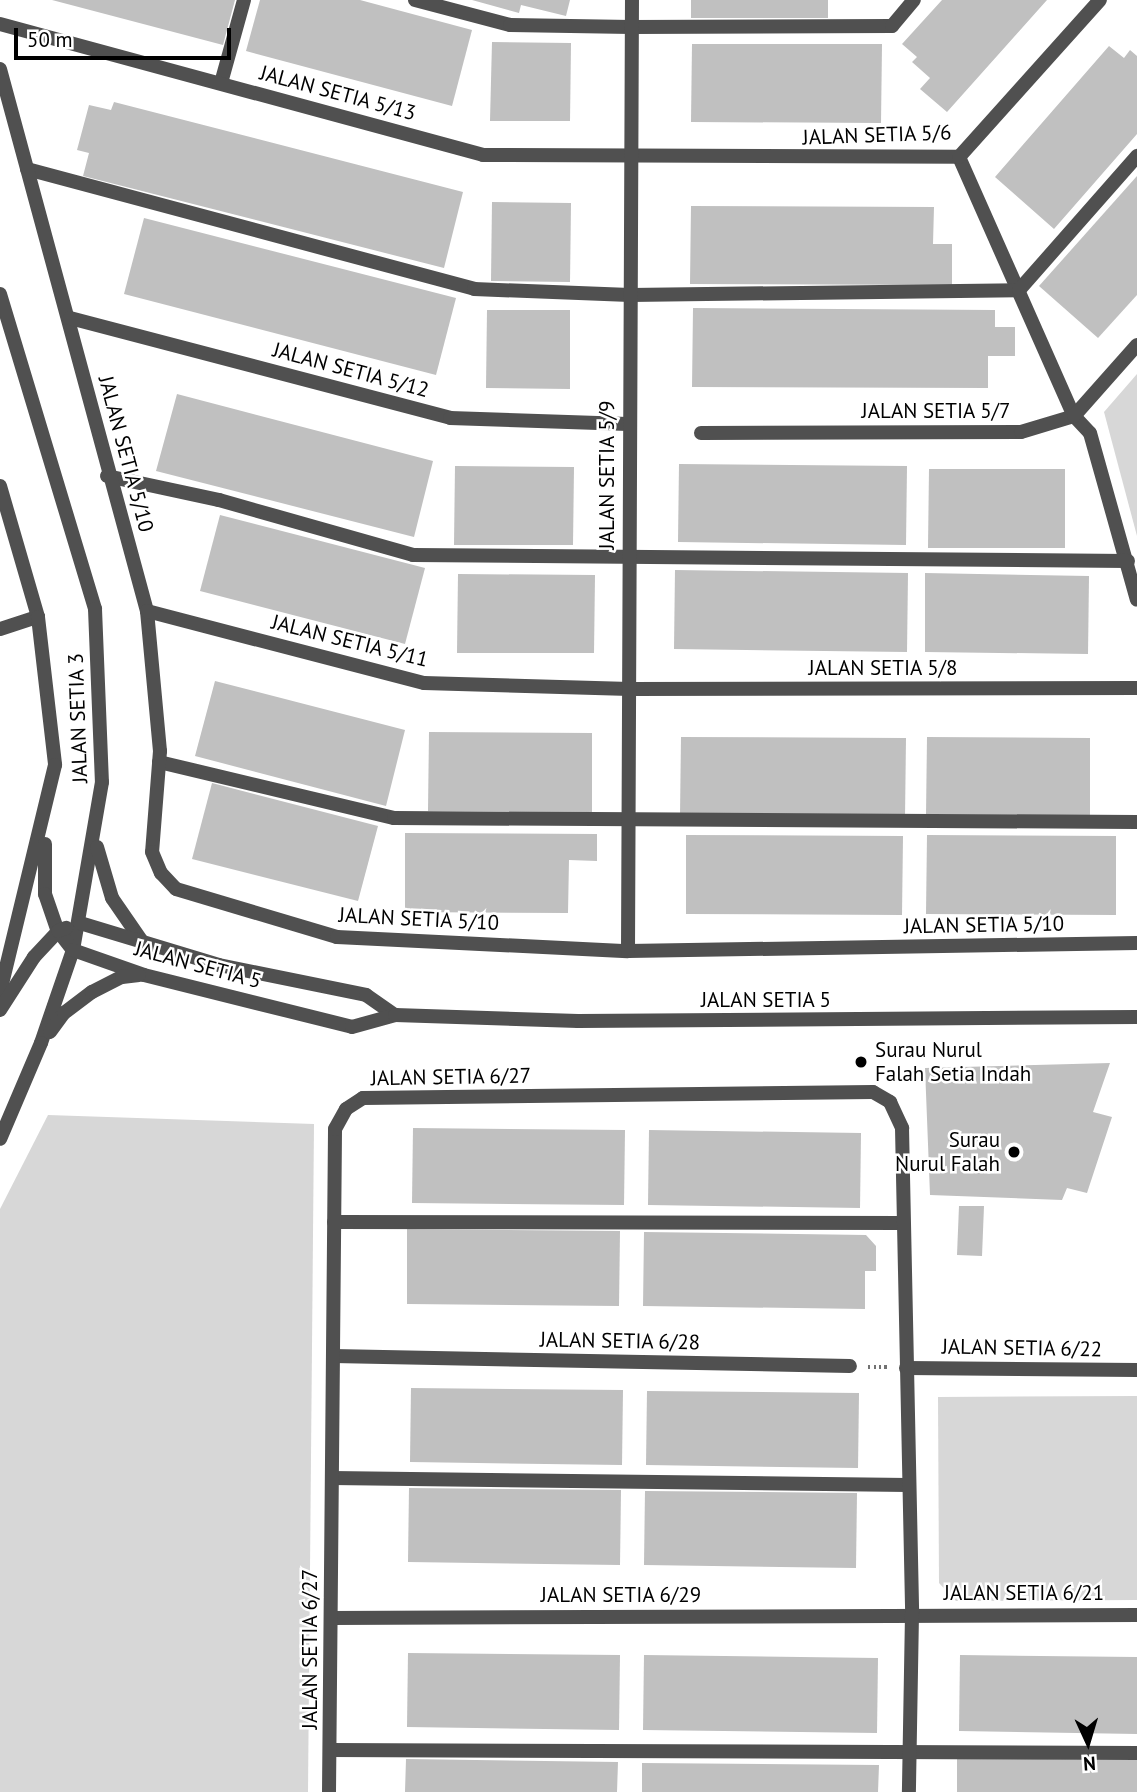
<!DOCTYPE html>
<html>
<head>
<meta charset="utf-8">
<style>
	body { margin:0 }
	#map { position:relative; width:1137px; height:1792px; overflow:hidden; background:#fff; font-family:"PT Sans",sans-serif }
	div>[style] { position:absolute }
	.green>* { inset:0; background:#d7d7d7 }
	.building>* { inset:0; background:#c0c0c0 }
	.path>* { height:4.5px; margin-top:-2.25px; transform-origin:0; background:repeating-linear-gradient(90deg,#727272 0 2px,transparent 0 5.5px) }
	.service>* { height:14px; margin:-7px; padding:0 7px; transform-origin:7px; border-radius:7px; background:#505050 }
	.minor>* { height:14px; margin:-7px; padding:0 7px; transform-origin:7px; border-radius:7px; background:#505050 }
	.tertiary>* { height:14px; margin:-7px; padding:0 7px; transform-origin:7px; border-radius:7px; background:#505050 }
	.dots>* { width:19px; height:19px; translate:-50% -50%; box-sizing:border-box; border:4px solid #fff; border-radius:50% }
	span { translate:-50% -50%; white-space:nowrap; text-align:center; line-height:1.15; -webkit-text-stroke:5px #fff; paint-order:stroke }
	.street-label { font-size:21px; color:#000 }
	.poi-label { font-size:21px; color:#000 }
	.left { translate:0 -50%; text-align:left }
	.right { translate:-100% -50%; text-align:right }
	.north { position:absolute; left:1053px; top:1708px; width:70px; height:70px; -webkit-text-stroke:5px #fff; paint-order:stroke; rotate:176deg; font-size:19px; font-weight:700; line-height:28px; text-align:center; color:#000 }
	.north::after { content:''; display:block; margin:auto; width:24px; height:32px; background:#000; clip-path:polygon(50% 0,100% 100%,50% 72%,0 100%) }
	.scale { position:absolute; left:14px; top:28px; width:217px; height:32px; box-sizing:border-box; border:4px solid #000; border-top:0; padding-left:9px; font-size:21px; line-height:24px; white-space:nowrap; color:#000; -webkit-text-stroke:5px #fff; paint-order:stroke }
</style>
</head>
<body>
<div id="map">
	<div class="green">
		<div style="clip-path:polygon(1137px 374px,1137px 536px,1104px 412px)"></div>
		<div style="clip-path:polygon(48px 1115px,314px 1124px,308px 1792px,0 1792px,0 1209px)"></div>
		<div style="clip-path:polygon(1137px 1396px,1137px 1600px,956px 1601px,939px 1583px,938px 1397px)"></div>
	</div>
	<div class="building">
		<div style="clip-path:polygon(52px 0,235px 0,223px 45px)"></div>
		<div style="clip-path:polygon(260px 0,360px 0,472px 30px,452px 106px,246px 51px)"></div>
		<div style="clip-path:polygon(472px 0,570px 0,566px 16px,521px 5px,519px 13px)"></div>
		<div style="clip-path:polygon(691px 0,828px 0,828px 18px,691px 18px)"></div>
		<div style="clip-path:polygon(942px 0,1047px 0,947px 112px,920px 89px,930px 78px,912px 62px,917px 57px,902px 44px)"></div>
		<div style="clip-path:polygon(492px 42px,571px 43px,570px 121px,490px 121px)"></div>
		<div style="clip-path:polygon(692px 44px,882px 44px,881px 123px,691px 122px)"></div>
		<div style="clip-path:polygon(1109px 46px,1124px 58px,1130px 50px,1137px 56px,1137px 134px,1054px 229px,995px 177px)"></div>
		<div style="clip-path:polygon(114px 102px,463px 192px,444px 268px,83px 176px,89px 153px,77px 150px,89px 105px,111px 110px)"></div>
		<div style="clip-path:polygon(1137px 176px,1137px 295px,1098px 338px,1039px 286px)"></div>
		<div style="clip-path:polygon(492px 202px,571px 203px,570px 282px,491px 281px)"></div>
		<div style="clip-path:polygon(691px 206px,934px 207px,933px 244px,952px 244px,952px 285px,690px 284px)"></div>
		<div style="clip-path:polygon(144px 218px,456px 298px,436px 375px,124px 294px)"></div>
		<div style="clip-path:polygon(693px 308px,995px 310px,995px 327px,1015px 327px,1015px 356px,988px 356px,988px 388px,692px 387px)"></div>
		<div style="clip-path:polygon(487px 310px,570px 310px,570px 389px,486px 388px)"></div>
		<div style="clip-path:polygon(177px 394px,433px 461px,414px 537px,156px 471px)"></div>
		<div style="clip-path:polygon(679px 464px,907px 466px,906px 545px,678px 542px)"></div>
		<div style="clip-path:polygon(455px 466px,574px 467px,573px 545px,454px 545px)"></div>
		<div style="clip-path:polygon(929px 469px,1065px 469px,1065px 548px,928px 548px)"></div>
		<div style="clip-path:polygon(220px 515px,425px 568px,405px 644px,200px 591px)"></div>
		<div style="clip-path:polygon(675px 570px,908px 573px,907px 652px,674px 649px)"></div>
		<div style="clip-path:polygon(925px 573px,1089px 576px,1088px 654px,925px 652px)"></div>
		<div style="clip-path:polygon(458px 574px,595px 575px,594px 653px,457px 653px)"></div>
		<div style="clip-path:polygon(215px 681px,405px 730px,386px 806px,195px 756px)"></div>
		<div style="clip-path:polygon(429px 732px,592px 733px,592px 812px,428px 811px)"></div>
		<div style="clip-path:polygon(681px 737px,906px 738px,905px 817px,680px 816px)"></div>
		<div style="clip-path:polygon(927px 737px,1090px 738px,1090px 817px,926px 816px)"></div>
		<div style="clip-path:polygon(212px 783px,378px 826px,358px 901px,192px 859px)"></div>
		<div style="clip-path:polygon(405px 833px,597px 834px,597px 861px,569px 860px,568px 913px,405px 912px)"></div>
		<div style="clip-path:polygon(686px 835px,903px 836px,902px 915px,686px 914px)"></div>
		<div style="clip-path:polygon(927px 835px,1116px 836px,1116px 915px,926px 914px)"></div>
		<div style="clip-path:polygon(1110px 1063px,1093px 1112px,1112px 1117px,1087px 1193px,1067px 1188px,1062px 1200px,930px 1195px,925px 1068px)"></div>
		<div style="clip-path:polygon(413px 1128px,625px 1130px,624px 1205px,412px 1203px)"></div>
		<div style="clip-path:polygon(649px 1130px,861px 1133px,860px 1208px,648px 1205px)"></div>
		<div style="clip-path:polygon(959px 1206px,984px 1206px,982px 1256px,957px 1255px)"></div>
		<div style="clip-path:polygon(407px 1229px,620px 1231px,619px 1306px,407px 1304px)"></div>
		<div style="clip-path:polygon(644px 1232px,866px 1235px,876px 1246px,876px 1271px,865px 1271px,865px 1309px,643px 1306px)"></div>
		<div style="clip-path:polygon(411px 1388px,623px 1390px,622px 1465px,410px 1462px)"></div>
		<div style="clip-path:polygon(647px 1391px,859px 1393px,858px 1468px,646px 1465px)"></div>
		<div style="clip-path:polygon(409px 1488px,621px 1490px,620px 1565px,408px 1562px)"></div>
		<div style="clip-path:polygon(645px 1491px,857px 1493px,856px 1568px,644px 1565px)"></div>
		<div style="clip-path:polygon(408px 1653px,620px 1655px,619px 1730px,407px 1727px)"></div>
		<div style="clip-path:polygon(644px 1655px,878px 1658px,877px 1733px,643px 1730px)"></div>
		<div style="clip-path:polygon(960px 1655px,1137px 1657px,1137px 1734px,959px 1731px)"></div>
		<div style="clip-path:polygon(957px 1758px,1137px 1760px,1137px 1792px,957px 1792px)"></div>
		<div style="clip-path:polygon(406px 1759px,618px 1762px,617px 1792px,405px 1792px)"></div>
		<div style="clip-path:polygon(642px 1763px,879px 1765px,878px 1792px,642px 1792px)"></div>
	</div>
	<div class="path">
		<div style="left:868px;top:1367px;width:20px"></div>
	</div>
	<div class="service">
		<div style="left:415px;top:0;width:98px;rotate:14.7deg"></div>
		<div style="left:510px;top:25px;width:121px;rotate:0.9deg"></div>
		<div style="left:631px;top:27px;width:261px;rotate:-0.2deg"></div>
		<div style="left:892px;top:26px;width:34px;rotate:-50deg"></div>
		<div style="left:221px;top:83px;width:86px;rotate:-74.5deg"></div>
		<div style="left:959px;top:157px;width:283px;rotate:66.1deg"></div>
		<div style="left:1074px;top:416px;width:23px;rotate:47deg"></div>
		<div style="left:1090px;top:433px;width:173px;rotate:74.3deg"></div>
		<div style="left:27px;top:169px;width:463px;rotate:15deg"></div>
		<div style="left:474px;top:289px;width:156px;rotate:2.2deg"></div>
		<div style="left:630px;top:295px;width:389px;rotate:-0.7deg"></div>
		<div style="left:1019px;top:290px;width:179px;rotate:-48.6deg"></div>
		<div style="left:107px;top:476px;width:115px;rotate:12.1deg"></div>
		<div style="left:219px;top:500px;width:202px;rotate:15.8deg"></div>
		<div style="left:413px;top:555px;width:715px;rotate:0.48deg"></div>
		<div style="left:159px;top:762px;width:242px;rotate:13.4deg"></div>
		<div style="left:394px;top:818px;width:743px;rotate:0.31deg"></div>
		<div style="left:334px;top:1222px;width:569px;rotate:0.1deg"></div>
		<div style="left:332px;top:1478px;width:576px;rotate:0.7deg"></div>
		<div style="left:330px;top:1750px;width:807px;rotate:0.21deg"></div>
	</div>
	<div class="minor">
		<div style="left:0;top:24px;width:500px;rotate:15.17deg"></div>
		<div style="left:483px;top:155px;width:476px;rotate:0.2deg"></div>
		<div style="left:959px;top:157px;width:211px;rotate:-48.1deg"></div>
		<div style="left:0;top:69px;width:562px;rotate:74.83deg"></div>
		<div style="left:147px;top:611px;width:141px;rotate:84.7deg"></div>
		<div style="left:160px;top:751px;width:101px;rotate:94.5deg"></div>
		<div style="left:152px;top:852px;width:23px;rotate:67deg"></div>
		<div style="left:161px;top:873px;width:22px;rotate:47deg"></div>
		<div style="left:176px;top:889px;width:168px;rotate:16.6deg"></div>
		<div style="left:337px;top:937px;width:291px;rotate:2.8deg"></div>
		<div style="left:628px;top:951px;width:509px;rotate:-0.9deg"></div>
		<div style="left:70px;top:318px;width:393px;rotate:14.7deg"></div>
		<div style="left:450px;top:418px;width:178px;rotate:1.9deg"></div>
		<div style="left:701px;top:433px;width:320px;rotate:-0.2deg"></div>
		<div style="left:1021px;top:432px;width:55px;rotate:-16.8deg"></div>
		<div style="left:1074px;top:416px;width:95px;rotate:-48.4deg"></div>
		<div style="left:147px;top:611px;width:286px;rotate:14.6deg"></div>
		<div style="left:424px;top:683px;width:206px;rotate:1.7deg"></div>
		<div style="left:630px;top:689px;width:507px;rotate:-0.11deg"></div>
		<div style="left:0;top:629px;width:40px;rotate:-18deg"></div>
		<div style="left:628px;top:951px;width:951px;rotate:-89.76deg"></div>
		<div style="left:333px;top:1356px;width:517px;rotate:1.11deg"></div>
		<div style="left:906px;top:1368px;width:231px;rotate:0.5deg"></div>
		<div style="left:331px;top:1618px;width:806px;rotate:-0.21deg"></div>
		<div style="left:329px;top:1792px;width:663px;rotate:-89.48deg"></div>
		<div style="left:335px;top:1129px;width:23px;rotate:-61deg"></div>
		<div style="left:346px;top:1109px;width:20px;rotate:-33deg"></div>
		<div style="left:363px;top:1098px;width:510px;rotate:-0.67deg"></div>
		<div style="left:873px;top:1092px;width:20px;rotate:30deg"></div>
		<div style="left:890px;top:1102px;width:29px;rotate:65deg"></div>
		<div style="left:902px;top:1128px;width:486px;rotate:88.8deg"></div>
		<div style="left:912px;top:1614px;width:178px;rotate:91deg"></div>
	</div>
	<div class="tertiary">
		<div style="left:0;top:294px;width:329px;rotate:73.2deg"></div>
		<div style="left:95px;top:609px;width:173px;rotate:87.7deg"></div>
		<div style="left:102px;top:782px;width:170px;rotate:99.8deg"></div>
		<div style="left:73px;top:950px;width:98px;rotate:109deg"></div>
		<div style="left:41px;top:1043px;width:104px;rotate:113.1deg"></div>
		<div style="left:0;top:486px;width:136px;rotate:73.8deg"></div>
		<div style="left:38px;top:617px;width:149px;rotate:83.4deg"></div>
		<div style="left:55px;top:765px;width:234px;rotate:103.6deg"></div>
		<div style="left:45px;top:844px;width:50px;rotate:90deg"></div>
		<div style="left:45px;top:894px;width:39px;rotate:71deg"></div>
		<div style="left:58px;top:931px;width:24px;rotate:52deg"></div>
		<div style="left:97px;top:847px;width:53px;rotate:73.6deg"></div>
		<div style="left:112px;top:898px;width:55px;rotate:55.4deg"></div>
		<div style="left:80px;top:923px;width:145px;rotate:16.8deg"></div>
		<div style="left:219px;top:965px;width:150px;rotate:11.5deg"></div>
		<div style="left:366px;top:995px;width:35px;rotate:35deg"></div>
		<div style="left:73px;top:950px;width:75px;rotate:19.4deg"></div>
		<div style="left:144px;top:975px;width:214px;rotate:14deg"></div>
		<div style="left:352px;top:1027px;width:45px;rotate:-15.6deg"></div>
		<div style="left:395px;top:1015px;width:183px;rotate:1.9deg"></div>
		<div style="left:578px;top:1021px;width:559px;rotate:-0.41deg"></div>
		<div style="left:0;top:1010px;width:63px;rotate:-57.3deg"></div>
		<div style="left:34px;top:957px;width:35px;rotate:-47deg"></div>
		<div style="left:58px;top:931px;width:9px;rotate:-21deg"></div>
		<div style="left:50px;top:1032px;width:24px;rotate:-54deg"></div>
		<div style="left:64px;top:1013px;width:35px;rotate:-37deg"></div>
		<div style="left:92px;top:992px;width:34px;rotate:-27deg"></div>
		<div style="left:122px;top:977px;width:17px;rotate:-7deg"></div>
	</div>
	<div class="dots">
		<div style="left:861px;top:1062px;background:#000"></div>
		<div style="left:1014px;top:1152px;background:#000"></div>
	</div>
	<div class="street-label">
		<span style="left:338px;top:93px;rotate:15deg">JALAN SETIA 5/13</span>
		<span style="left:877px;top:135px;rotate:-2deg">JALAN SETIA 5/6</span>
		<span style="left:351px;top:370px;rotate:15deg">JALAN SETIA 5/12</span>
		<span style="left:936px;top:411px">JALAN SETIA 5/7</span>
		<span style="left:126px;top:454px;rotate:75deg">JALAN SETIA 5/10</span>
		<span style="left:607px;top:475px;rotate:-90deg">JALAN SETIA 5/9</span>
		<span style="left:350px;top:641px;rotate:14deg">JALAN SETIA 5/11</span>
		<span style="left:883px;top:668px">JALAN SETIA 5/8</span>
		<span style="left:78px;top:718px;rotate:-92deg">JALAN SETIA 3</span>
		<span style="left:419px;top:919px;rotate:3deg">JALAN SETIA 5/10</span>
		<span style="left:984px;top:925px;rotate:-1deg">JALAN SETIA 5/10</span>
		<span style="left:198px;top:965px;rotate:15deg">JALAN SETIA 5</span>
		<span style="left:766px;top:1000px">JALAN SETIA 5</span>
		<span style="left:451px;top:1077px;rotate:-1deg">JALAN SETIA 6/27</span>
		<span style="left:620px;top:1341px;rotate:1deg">JALAN SETIA 6/28</span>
		<span style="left:1022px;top:1348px;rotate:1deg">JALAN SETIA 6/22</span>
		<span style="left:1024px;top:1593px">JALAN SETIA 6/21</span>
		<span style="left:621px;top:1595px">JALAN SETIA 6/29</span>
		<span style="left:310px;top:1649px;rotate:-90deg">JALAN SETIA 6/27</span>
	</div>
	<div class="poi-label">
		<span class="left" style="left:875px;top:1062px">Surau Nurul<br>Falah Setia Indah</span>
		<span class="right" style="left:1000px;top:1152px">Surau<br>Nurul Falah</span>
	</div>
	<div class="north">N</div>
	<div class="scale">50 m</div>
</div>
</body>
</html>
